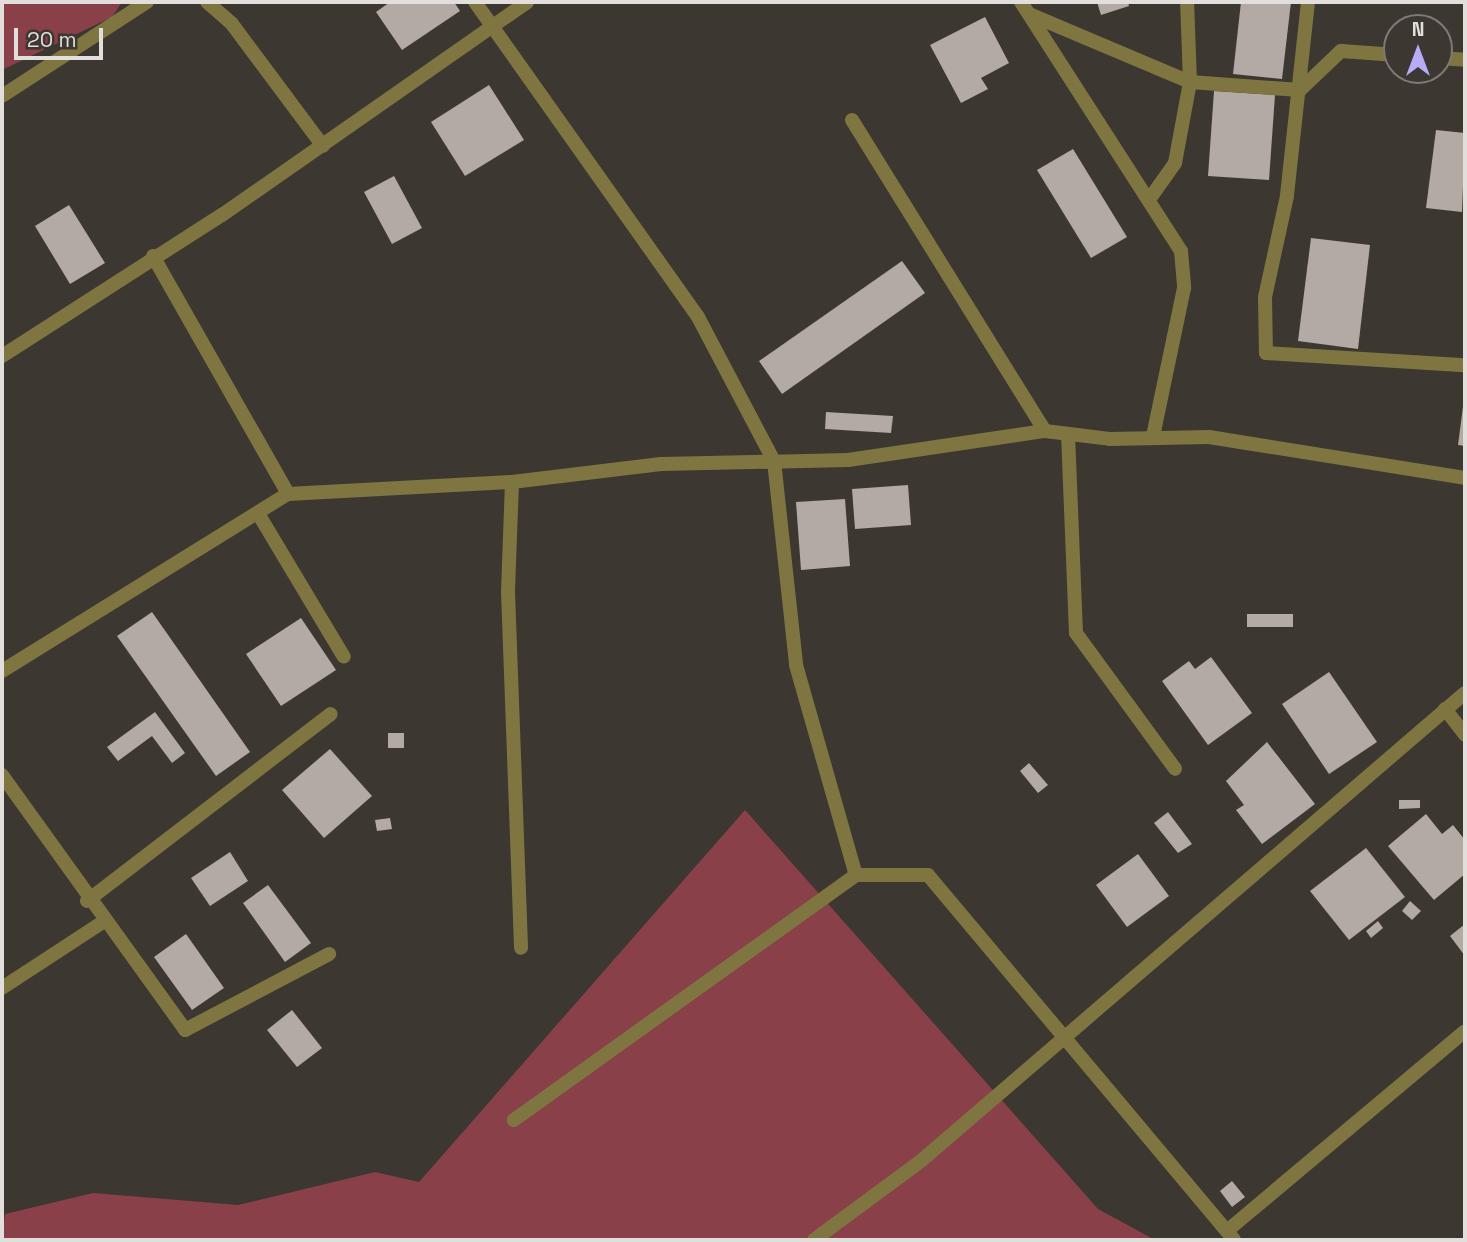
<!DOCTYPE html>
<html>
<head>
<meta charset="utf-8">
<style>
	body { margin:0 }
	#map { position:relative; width:1467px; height:1242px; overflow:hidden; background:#3c3731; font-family:"Space Grotesk",sans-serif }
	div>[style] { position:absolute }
	.green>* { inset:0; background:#894049 }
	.building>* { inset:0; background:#b3a9a5 }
	.street>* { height:14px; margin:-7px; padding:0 7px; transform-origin:7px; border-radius:7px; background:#7f7540 }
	span { translate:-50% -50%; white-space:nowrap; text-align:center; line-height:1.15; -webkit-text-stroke:7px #3c3731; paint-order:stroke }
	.frame { position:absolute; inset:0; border:4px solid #e2dedb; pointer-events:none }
	.north { position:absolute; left:1383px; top:14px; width:70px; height:70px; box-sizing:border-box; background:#3c3731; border:2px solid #7e7a75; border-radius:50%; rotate:0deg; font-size:19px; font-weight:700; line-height:28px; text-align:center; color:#e2dedb }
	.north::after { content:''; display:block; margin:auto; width:24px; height:32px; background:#b6acf8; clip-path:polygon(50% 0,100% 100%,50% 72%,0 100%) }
	.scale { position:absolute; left:14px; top:28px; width:89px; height:32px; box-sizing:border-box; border:4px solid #e2dedb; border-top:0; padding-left:9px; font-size:21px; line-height:24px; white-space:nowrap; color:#e2dedb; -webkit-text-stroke:5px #3c3731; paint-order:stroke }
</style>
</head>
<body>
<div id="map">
	<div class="green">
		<div style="clip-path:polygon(2px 2px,122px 2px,112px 17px,2px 70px)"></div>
		<div style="clip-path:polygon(745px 810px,1098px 1209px,1155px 1240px,2px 1240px,5px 1214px,93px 1193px,238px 1205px,375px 1172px,419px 1182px)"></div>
	</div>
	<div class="building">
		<div style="clip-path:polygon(390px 2px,454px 2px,460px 11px,402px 50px,376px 12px)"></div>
		<div style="clip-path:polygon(1097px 2px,1128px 2px,1129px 6px,1101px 15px)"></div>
		<div style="clip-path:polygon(1241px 2px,1291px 2px,1282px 79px,1233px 74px)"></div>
		<div style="clip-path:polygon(985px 17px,1009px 63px,981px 78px,988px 89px,961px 103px,930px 45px)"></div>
		<div style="clip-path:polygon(489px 85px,524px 140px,465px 176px,431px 122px)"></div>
		<div style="clip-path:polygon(1214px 91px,1275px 95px,1269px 180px,1208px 176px)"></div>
		<div style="clip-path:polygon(1436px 130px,1465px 133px,1462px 212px,1426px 208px)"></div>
		<div style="clip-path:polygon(1073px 149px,1127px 237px,1091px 258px,1037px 170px)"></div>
		<div style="clip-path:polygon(394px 176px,422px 228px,392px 244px,364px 192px)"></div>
		<div style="clip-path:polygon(69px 205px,105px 263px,70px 284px,35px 226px)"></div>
		<div style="clip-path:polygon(1311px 238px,1370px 245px,1358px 349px,1298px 341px)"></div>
		<div style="clip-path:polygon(902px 261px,925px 293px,782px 394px,759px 361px)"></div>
		<div style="clip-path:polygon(1464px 399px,1465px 399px,1465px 446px,1458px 445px)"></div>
		<div style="clip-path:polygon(826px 412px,893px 416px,891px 433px,825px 429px)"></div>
		<div style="clip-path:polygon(908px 485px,911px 525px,855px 529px,852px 489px)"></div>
		<div style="clip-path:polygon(845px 499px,850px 566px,801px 570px,796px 502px)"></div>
		<div style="clip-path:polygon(152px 612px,250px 752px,216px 776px,117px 636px)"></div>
		<div style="clip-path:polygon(1247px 614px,1293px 614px,1293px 627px,1247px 627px)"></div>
		<div style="clip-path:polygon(301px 618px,336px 670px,281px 706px,246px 654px)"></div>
		<div style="clip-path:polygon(1211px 657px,1252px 713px,1208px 745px,1162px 681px,1189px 661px,1195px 669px)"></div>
		<div style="clip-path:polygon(1329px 672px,1377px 742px,1329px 774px,1282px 704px)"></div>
		<div style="clip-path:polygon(155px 712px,185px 753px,172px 763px,152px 736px,118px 761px,107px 747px)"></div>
		<div style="clip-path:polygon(388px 733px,404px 733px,404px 748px,388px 748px)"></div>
		<div style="clip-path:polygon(1267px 742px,1315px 804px,1262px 844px,1236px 810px,1244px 805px,1226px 781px)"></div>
		<div style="clip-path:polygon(330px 749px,372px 796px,324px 838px,282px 790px)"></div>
		<div style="clip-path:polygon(1029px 763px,1048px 785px,1038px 793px,1020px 771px)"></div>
		<div style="clip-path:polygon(1399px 800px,1420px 800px,1420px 808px,1399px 809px)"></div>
		<div style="clip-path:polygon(1168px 812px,1192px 844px,1178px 853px,1154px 823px)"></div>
		<div style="clip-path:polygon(1426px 814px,1442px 834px,1453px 825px,1465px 840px,1465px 874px,1434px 900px,1388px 846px)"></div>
		<div style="clip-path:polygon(390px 818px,392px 829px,377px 831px,375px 820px)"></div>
		<div style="clip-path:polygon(1366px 848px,1405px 897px,1349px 940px,1310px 891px)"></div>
		<div style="clip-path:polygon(230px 852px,248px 881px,210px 906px,191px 878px)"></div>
		<div style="clip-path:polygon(1138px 854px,1169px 896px,1127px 927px,1096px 885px)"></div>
		<div style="clip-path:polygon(268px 885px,311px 943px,285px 962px,243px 903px)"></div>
		<div style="clip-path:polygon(1410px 901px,1421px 911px,1412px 920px,1402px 911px)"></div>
		<div style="clip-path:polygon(1378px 921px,1383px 928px,1371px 938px,1366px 931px)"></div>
		<div style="clip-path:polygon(1465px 924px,1465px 956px,1450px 936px)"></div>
		<div style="clip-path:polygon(186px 934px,224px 988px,192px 1010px,154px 957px)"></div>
		<div style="clip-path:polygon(292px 1010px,322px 1048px,297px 1067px,267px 1030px)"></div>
		<div style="clip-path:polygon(1232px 1181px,1245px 1197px,1232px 1207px,1220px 1191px)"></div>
	</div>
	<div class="street">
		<div style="left:207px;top:2px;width:33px;rotate:41deg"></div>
		<div style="left:232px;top:24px;width:152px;rotate:53.3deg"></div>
		<div style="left:475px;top:2px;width:386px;rotate:54.7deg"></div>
		<div style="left:698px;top:317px;width:163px;rotate:62.2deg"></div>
		<div style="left:774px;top:461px;width:205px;rotate:83.8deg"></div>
		<div style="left:796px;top:665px;width:218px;rotate:74.1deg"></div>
		<div style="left:856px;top:875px;width:421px;rotate:144.4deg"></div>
		<div style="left:1021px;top:2px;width:296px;rotate:57.3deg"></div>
		<div style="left:1181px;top:251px;width:37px;rotate:85deg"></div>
		<div style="left:1184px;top:288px;width:152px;rotate:101.8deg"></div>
		<div style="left:1308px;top:2px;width:195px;rotate:96.2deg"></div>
		<div style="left:1287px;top:196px;width:103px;rotate:102.3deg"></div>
		<div style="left:1265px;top:297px;width:56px;rotate:89deg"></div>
		<div style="left:1266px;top:353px;width:199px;rotate:3.5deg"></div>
		<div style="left:1029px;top:14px;width:175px;rotate:22.9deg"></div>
		<div style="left:1190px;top:82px;width:110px;rotate:4.2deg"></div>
		<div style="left:1300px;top:90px;width:57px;rotate:-43.6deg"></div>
		<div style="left:1341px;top:51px;width:56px;rotate:4.1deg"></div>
		<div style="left:1439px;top:58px;width:26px;rotate:4deg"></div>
		<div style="left:2px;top:96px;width:173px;rotate:-33deg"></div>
		<div style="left:852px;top:120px;width:366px;rotate:58.2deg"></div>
		<div style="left:1151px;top:197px;width:42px;rotate:-54.8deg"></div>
		<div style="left:1175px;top:163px;width:82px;rotate:-79.5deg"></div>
		<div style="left:1190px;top:82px;width:80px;rotate:-92.1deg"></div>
		<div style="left:153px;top:256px;width:274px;rotate:60.4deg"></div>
		<div style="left:2px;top:356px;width:261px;rotate:-32.7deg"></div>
		<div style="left:222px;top:215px;width:372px;rotate:-34.9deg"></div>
		<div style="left:1068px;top:434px;width:199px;rotate:87.7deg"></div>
		<div style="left:1076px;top:633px;width:168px;rotate:53.9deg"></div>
		<div style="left:512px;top:482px;width:110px;rotate:92.1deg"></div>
		<div style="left:508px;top:592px;width:356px;rotate:87.9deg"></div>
		<div style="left:259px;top:515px;width:165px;rotate:59.1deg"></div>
		<div style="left:2px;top:671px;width:336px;rotate:-31.8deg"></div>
		<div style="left:288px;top:494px;width:224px;rotate:-3.1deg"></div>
		<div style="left:512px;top:482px;width:150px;rotate:-6.9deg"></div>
		<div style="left:661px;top:464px;width:187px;rotate:-1.2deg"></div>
		<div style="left:848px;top:460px;width:199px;rotate:-8.4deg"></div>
		<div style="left:1045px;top:431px;width:65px;rotate:7deg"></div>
		<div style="left:1110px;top:439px;width:99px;rotate:-1.2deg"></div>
		<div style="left:1209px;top:437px;width:259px;rotate:9.1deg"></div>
		<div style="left:1445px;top:709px;width:33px;rotate:52deg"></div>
		<div style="left:2px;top:775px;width:314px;rotate:54.3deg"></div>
		<div style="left:185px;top:1030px;width:163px;rotate:-27.8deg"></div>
		<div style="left:856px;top:875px;width:72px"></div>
		<div style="left:928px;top:875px;width:476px;rotate:50deg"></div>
		<div style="left:87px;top:901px;width:307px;rotate:-37.5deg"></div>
		<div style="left:2px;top:988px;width:121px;rotate:-33.2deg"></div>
		<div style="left:1228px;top:1230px;width:309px;rotate:-40deg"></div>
		<div style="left:814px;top:1240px;width:134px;rotate:-36.5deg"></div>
		<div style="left:922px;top:1160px;width:716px;rotate:-40.7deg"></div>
	</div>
	<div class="frame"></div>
	<div class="north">N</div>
	<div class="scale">20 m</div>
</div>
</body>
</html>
